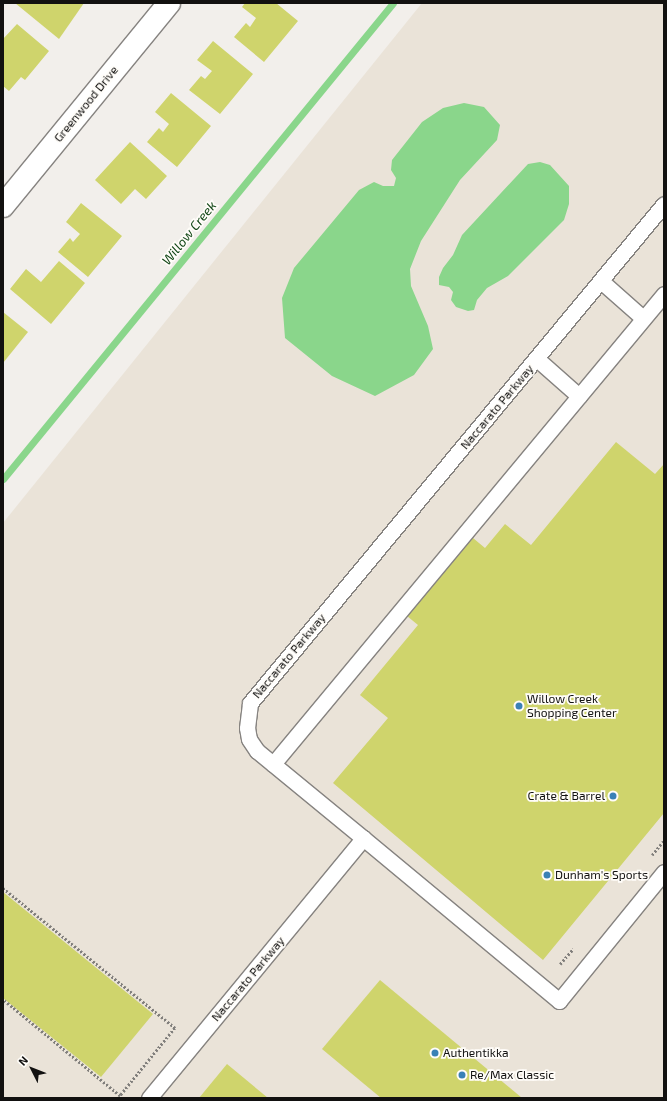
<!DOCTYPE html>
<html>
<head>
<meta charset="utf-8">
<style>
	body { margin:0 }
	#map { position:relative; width:667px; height:1101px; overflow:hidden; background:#f2efeb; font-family:"Exo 2",sans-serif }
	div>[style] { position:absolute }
	.built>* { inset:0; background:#eae3d8 }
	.water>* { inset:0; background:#8ad68b }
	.stream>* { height:7px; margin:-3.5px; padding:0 3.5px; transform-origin:3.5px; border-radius:3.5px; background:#8ad68b }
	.building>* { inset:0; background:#cfd46c }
	.path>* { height:2.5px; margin-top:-1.25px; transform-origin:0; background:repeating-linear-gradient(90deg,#817f7c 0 2px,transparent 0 4px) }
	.roads { filter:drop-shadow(1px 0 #868380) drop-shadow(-1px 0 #868380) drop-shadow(0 1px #868380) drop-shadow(0 -1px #868380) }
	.service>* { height:15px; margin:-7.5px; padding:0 7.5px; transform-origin:7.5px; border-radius:7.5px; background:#fff }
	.minor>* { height:22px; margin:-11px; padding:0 11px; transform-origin:11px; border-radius:11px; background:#fff }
	.dots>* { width:11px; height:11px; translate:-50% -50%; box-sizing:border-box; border:2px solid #fffdf9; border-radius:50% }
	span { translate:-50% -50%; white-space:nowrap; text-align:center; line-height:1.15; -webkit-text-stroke:3.5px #fffdf9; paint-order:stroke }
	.street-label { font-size:12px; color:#121110 }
	.poi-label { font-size:12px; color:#121110 }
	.left { translate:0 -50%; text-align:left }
	.right { translate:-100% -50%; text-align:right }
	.water-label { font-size:13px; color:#134717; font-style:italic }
	.frame { position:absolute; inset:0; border:4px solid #121110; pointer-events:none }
	.north { position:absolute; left:12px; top:1049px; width:40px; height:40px; -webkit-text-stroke:3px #fffdf9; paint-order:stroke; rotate:312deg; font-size:11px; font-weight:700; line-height:16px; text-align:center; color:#121110 }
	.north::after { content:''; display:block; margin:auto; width:14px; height:18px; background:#121110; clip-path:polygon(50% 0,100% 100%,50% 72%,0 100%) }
</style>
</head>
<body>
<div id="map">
	<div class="built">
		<div style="clip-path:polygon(422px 3px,664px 3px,664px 1098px,3px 1098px,3px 523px)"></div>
	</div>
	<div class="water">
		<div style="clip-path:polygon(464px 103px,484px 107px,500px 125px,497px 140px,460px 180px,421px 241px,410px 269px,411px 286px,428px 326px,433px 349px,414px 375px,375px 396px,332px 376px,285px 338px,282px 298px,294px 268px,359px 190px,374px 182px,383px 186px,394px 186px,396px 178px,391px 170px,392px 160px,422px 122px,443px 108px)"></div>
		<div style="clip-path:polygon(540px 162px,550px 165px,569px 186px,569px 204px,564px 220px,508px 276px,487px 288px,477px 300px,474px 310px,468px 311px,456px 307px,451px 300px,453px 292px,449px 287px,439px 285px,439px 277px,443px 268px,453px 255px,462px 235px,528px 164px)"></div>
	</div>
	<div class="stream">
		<div style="left:3px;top:479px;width:615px;rotate:-50.67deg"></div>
	</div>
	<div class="building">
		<div style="clip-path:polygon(15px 3px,84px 3px,59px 39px)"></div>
		<div style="clip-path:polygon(245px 3px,276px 3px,298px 21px,264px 62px,234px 37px,246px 23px,250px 27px,256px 18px,242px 7px)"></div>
		<div style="clip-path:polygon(17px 24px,49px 51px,25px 80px,21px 77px,9px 91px,3px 86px,3px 39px)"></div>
		<div style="clip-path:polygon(213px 41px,253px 74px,220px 114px,189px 90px,201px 76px,205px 79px,212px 71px,197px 60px)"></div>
		<div style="clip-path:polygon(171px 93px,211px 126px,177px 167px,147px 142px,159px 128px,163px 132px,169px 124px,155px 112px)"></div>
		<div style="clip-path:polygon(130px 142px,167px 176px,146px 199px,135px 189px,121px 204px,95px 180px)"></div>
		<div style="clip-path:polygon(81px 203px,122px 236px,88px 277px,58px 252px,70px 238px,73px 242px,80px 234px,66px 222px)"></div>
		<div style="clip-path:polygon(59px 261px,85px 283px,51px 324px,10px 289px,26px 269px,41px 282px)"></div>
		<div style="clip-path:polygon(3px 312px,28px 332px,3px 363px)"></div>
		<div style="clip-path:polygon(616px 442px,655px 474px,664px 464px,664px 813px,543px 960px,333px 783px,388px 718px,360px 695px,418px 625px,407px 616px,473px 538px,485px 548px,505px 524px,531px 545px)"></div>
		<div style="clip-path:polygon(3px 892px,153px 1014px,101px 1077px,3px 998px)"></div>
		<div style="clip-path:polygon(380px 980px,522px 1098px,381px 1098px,322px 1049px)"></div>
		<div style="clip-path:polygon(227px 1064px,268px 1098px,199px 1098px)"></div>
	</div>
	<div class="path">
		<div style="left:652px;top:855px;width:19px;rotate:-51deg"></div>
		<div style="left:3px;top:888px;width:222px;rotate:39.1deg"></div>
		<div style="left:175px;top:1028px;width:87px;rotate:129deg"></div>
		<div style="left:120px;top:1096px;width:151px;rotate:-140.6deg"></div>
		<div style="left:560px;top:964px;width:20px;rotate:-49deg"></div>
	</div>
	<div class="roads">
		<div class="service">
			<div style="left:601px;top:281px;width:56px;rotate:41.4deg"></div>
			<div style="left:537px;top:359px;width:56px;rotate:41.4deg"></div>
			<div style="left:273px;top:764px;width:611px;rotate:-50.24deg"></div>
			<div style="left:363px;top:838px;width:255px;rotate:39.7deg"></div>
			<div style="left:559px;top:1001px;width:166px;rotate:-50.9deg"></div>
			<div style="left:149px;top:1098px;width:337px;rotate:-50.5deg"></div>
			<div style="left:363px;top:838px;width:137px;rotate:-140.6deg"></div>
			<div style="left:257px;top:751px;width:14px;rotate:-124deg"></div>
			<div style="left:249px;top:739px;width:11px;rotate:-100deg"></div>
			<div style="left:247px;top:728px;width:25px;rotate:-83deg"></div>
			<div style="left:250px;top:703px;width:648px;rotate:-50.32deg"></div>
		</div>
		<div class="minor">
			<div style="left:3px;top:206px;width:262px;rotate:-50.7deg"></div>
		</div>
	</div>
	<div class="dots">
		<div style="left:519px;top:706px;background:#3a81b6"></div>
		<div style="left:613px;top:796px;background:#3a81b6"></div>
		<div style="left:547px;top:875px;background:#3a81b6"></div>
		<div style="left:435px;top:1053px;background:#3a81b6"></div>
		<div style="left:462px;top:1075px;background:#3a81b6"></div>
	</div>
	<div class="street-label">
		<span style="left:86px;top:104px;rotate:-51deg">Greenwood Drive</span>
		<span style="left:497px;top:407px;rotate:-50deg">Naccarato Parkway</span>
		<span style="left:289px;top:656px;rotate:-50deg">Naccarato Parkway</span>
		<span style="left:248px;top:979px;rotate:-50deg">Naccarato Parkway</span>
	</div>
	<div class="poi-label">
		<span class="left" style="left:527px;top:706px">Willow Creek<br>Shopping Center</span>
		<span class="right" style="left:605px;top:796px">Crate &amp; Barrel</span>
		<span class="left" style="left:555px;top:875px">Dunham's Sports</span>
		<span class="left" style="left:443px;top:1053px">Authentikka</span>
		<span class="left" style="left:470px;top:1075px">Re/Max Classic</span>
	</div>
	<div class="water-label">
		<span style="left:189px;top:233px;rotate:-51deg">Willow Creek</span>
	</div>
	<div class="frame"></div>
	<div class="north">N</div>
</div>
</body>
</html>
